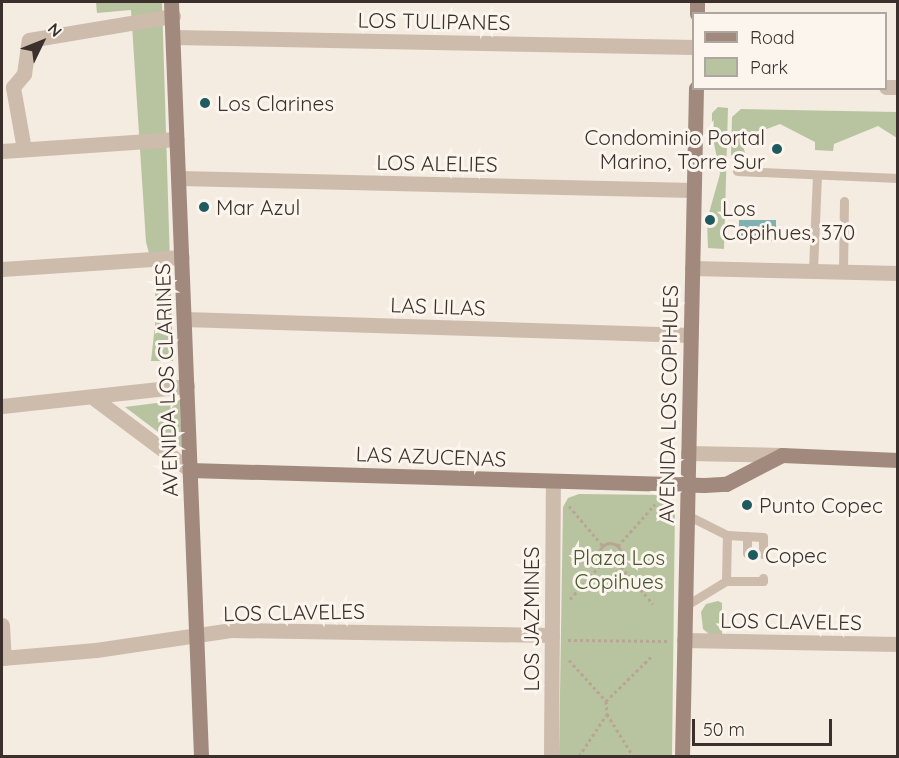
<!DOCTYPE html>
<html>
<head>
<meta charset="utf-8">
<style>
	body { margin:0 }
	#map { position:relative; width:899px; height:758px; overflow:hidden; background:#f4ebe1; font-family:Quicksand,sans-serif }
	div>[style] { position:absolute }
	.green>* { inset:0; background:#b8c4a0 }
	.water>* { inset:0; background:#7fb0b2 }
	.path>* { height:3px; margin-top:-1.5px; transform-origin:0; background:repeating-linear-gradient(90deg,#b9a596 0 3px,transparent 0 6px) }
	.path>.ring { margin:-1.5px; padding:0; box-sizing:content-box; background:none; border:3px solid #b9a596; border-radius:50% }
	.lane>* { height:9px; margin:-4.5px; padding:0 4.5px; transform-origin:4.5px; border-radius:4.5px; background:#cdbbac }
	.street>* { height:15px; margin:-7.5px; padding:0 7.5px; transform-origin:7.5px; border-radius:7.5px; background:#cdbbac }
	.secondary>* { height:15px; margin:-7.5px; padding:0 7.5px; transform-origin:7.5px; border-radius:7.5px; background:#a18a7d }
	.dots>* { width:16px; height:16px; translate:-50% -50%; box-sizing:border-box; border:3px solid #fbf5ee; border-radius:50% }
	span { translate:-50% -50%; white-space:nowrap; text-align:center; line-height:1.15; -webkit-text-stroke:6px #fbf5ee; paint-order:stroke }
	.street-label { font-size:21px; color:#3b302b }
	.poi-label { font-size:21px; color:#3b302b }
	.left { translate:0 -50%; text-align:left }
	.right { translate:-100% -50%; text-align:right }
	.park-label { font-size:21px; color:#4a5a2e }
	.frame { position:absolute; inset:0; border:3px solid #3b302b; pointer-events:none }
	.legend { position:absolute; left:692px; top:12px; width:195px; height:78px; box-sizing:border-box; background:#fbf5ee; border:2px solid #aea6a0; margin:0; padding:8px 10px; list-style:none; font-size:18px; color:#3b302b }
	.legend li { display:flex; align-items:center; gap:12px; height:30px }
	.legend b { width:30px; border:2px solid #aea6a0 }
	.north { position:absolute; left:12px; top:12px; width:60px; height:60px; -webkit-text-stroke:4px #fbf5ee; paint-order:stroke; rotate:47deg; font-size:16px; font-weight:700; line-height:24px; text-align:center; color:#3b302b }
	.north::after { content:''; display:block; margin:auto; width:21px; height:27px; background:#3b302b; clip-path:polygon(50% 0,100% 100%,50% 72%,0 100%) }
	.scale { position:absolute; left:692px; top:719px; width:140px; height:27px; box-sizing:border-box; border:3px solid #3b302b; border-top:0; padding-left:8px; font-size:18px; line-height:21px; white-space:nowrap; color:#3b302b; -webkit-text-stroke:4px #fbf5ee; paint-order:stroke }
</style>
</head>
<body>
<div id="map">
	<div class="green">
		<div style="clip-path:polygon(96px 2px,162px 2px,173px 361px,151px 361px,156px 316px,154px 272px,146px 242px,131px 10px,97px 13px)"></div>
		<div style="clip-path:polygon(718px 107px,728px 108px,724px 249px,708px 248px,707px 220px,720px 174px,712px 133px,712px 113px)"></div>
		<div style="clip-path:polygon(741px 109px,897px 112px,897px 138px,878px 126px,834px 144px,833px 151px,815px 150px,815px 142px,780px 124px,740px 139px,746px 155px,737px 160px,731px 155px,732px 117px)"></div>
		<div style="clip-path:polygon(180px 400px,182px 450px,125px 407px)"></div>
		<div style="clip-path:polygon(579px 494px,662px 495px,675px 505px,672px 756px,559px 756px,563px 507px,568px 498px)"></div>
		<div style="clip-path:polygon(718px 601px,722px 603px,722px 634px,709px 634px,703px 629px,701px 612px,706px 604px)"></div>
	</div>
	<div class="water">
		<div style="clip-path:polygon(739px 220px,776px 220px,776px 241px,739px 240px)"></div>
	</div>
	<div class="path">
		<div style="left:569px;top:506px;width:52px;rotate:49.6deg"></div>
		<div class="ring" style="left:599px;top:543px;width:19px;height:19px"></div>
		<div style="left:618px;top:546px;width:56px;rotate:-48.6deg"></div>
		<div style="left:617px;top:562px;width:55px;rotate:49.4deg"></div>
		<div style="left:570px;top:599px;width:50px;rotate:-48.3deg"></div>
		<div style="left:568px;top:640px;width:101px;rotate:0.6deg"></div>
		<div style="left:569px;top:660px;width:55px;rotate:47.9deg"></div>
		<div style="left:606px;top:701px;width:13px;rotate:86deg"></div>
		<div style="left:607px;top:714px;width:49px;rotate:58.2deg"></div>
		<div style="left:606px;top:701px;width:63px;rotate:-44.4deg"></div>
		<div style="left:579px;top:756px;width:50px;rotate:-56.3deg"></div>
	</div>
	<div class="lane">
		<div style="left:737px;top:171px;width:161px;rotate:2.5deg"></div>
		<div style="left:813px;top:270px;width:95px;rotate:-87.6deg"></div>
		<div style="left:843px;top:271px;width:70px;rotate:-89.2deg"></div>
		<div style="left:687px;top:515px;width:45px;rotate:26.6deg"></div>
		<div style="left:727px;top:535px;width:36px;rotate:3deg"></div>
		<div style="left:763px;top:537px;width:17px;rotate:90deg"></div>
		<div style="left:747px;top:553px;width:17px;rotate:-90deg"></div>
		<div style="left:726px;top:581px;width:46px;rotate:-88.8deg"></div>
		<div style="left:685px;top:606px;width:48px;rotate:-31.4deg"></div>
		<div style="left:726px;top:581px;width:37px"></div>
		<div style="left:763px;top:581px;width:3px;rotate:-90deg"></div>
	</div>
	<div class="street">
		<div style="left:173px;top:37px;width:521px;rotate:1.1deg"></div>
		<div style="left:886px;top:87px;width:12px"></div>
		<div style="left:24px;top:149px;width:63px;rotate:-100.1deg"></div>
		<div style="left:13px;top:87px;width:17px;rotate:-50deg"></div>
		<div style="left:24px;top:74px;width:34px;rotate:-82deg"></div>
		<div style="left:29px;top:40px;width:146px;rotate:-9.5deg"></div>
		<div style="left:2px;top:151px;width:175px;rotate:-3.9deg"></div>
		<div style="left:179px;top:178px;width:514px;rotate:1.34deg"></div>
		<div style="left:692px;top:268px;width:206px;rotate:1.4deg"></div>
		<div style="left:2px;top:269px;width:180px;rotate:-3.8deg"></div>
		<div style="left:184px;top:319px;width:507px;rotate:1.81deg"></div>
		<div style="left:95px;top:399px;width:119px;rotate:36.8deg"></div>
		<div style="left:2px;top:406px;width:186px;rotate:-6.2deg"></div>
		<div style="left:688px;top:453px;width:94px;rotate:1.2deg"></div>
		<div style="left:2px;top:625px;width:33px;rotate:87deg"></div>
		<div style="left:684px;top:640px;width:214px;rotate:1.1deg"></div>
		<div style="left:2px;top:658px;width:94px;rotate:-4.9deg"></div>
		<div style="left:96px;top:650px;width:136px;rotate:-8.4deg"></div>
		<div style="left:231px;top:630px;width:321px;rotate:0.9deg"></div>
		<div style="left:551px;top:756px;width:274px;rotate:-89.6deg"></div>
	</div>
	<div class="secondary">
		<div style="left:171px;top:2px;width:755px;rotate:87.72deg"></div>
		<div style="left:697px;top:14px;width:12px;rotate:-90deg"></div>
		<div style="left:190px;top:470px;width:514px;rotate:1.67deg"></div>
		<div style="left:704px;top:485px;width:22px;rotate:-3deg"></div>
		<div style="left:726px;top:484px;width:63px;rotate:-27.4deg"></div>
		<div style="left:782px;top:455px;width:116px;rotate:2.5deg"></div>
		<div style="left:682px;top:756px;width:668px;rotate:-88.8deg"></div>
	</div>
	<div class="dots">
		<div style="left:205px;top:103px;background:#1f5a5e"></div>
		<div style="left:777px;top:149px;background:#1f5a5e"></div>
		<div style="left:204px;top:207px;background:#1f5a5e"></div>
		<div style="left:710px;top:220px;background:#1f5a5e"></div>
		<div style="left:747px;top:505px;background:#1f5a5e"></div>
		<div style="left:753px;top:555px;background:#1f5a5e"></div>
	</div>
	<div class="street-label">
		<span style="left:434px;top:21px;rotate:1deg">LOS TULIPANES</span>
		<span style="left:437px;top:163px;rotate:1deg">LOS ALELIES</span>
		<span style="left:438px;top:306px;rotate:2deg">LAS LILAS</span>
		<span style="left:166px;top:380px;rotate:-92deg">AVENIDA LOS CLARINES</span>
		<span style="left:668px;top:404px;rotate:-89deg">AVENIDA LOS COPIHUES</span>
		<span style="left:431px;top:456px;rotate:2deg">LAS AZUCENAS</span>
		<span style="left:294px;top:612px;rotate:-1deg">LOS CLAVELES</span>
		<span style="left:531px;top:619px;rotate:-90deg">LOS JAZMINES</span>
		<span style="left:791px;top:621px;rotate:1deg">LOS CLAVELES</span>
	</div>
	<div class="poi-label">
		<span class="left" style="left:217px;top:103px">Los Clarines</span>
		<span class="right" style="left:765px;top:149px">Condominio Portal<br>Marino, Torre Sur</span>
		<span class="left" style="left:216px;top:207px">Mar Azul</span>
		<span class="left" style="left:722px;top:220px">Los<br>Copihues, 370</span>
		<span class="left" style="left:759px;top:505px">Punto Copec</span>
		<span class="left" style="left:765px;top:555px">Copec</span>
	</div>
	<div class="park-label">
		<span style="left:619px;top:569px">Plaza Los<br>Copihues</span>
	</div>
	<div class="frame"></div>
	<ul class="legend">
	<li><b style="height:8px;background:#a18a7d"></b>Road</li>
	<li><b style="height:16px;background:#b8c4a0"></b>Park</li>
	</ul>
	<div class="north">N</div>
	<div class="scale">50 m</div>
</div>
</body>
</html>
